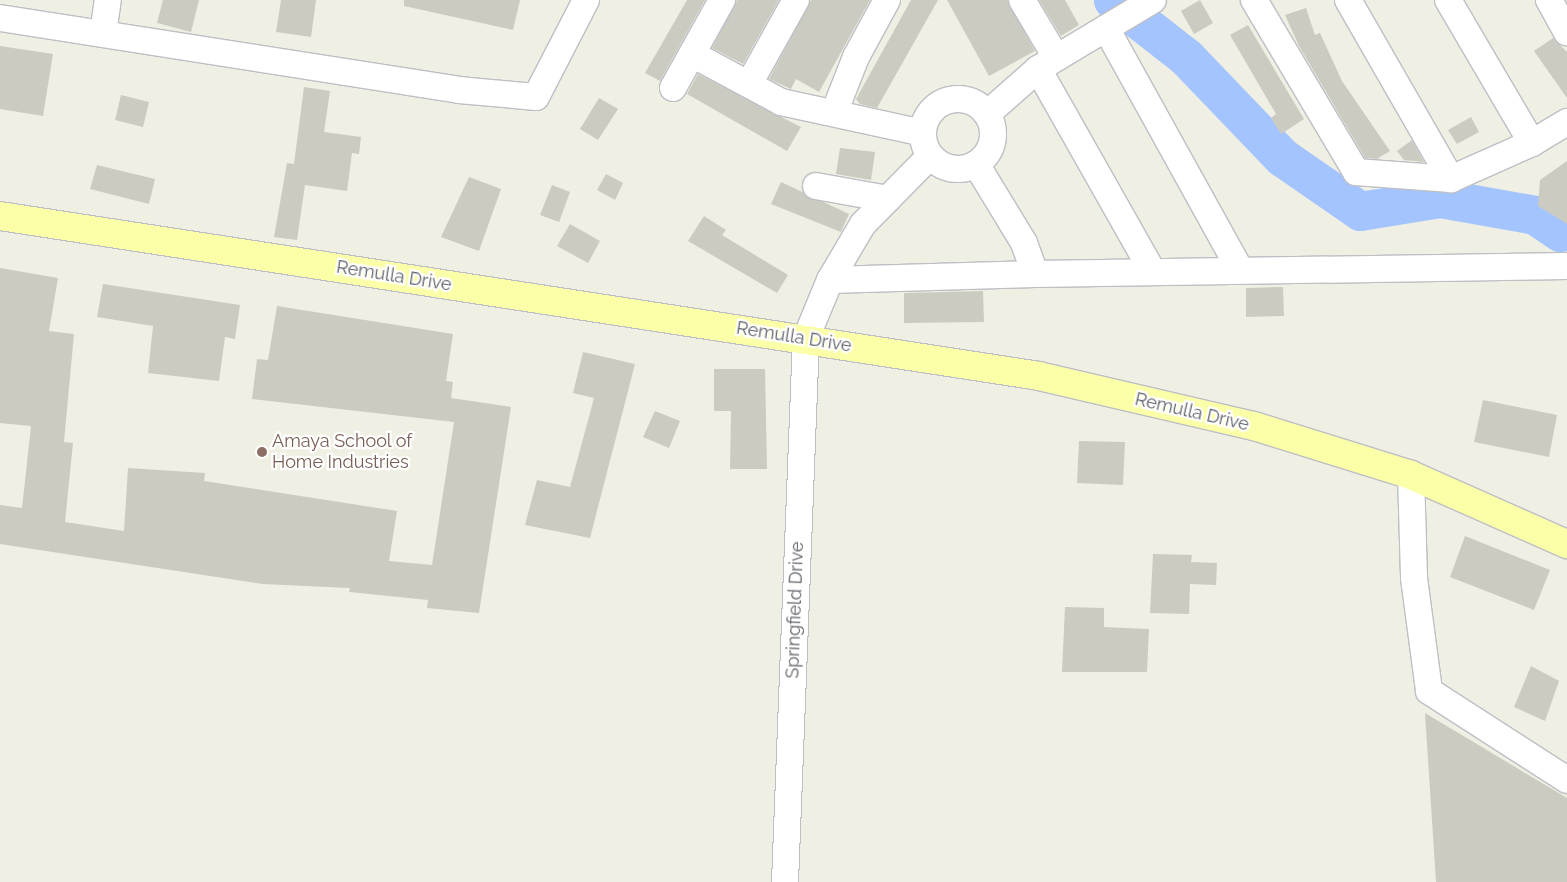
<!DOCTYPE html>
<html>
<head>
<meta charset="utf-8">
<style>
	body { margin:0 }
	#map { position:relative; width:1567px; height:882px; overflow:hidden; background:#efefe3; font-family:Raleway,sans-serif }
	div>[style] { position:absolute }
	.river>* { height:39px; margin:-19.5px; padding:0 19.5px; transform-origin:19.5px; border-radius:19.5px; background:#a3c4ff }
	.building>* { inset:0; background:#cccbc2 }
	.roads { filter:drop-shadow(1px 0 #bdbfc5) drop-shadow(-1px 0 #bdbfc5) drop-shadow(0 1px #bdbfc5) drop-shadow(0 -1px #bdbfc5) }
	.minor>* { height:26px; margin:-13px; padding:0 13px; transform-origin:13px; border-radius:13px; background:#fff }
	.minor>.ring { margin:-13px; padding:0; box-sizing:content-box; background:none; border:26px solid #fff; border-radius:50% }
	.major>* { height:28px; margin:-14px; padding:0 14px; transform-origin:14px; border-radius:14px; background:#fbffa8 }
	.dots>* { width:14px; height:14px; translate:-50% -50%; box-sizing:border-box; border:2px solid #fff; border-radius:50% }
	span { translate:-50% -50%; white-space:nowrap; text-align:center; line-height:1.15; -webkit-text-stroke:4.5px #fff; paint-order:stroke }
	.street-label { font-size:18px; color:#5b5e65 }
	.education-label { font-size:18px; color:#785e54 }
	.left { translate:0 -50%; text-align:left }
</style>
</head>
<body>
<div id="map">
	<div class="river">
		<div style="left:1113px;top:0;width:93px;rotate:38deg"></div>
		<div style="left:1186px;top:57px;width:139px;rotate:46.2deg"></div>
		<div style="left:1282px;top:157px;width:95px;rotate:34.7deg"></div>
		<div style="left:1360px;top:211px;width:81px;rotate:-9.2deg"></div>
		<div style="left:1440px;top:198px;width:97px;rotate:10.1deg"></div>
		<div style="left:1535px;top:215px;width:30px;rotate:34deg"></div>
		<div style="left:1560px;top:232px;width:7px;rotate:-8deg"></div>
	</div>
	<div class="building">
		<div style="clip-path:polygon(163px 0,199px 0,191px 32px,157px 23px)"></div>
		<div style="clip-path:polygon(281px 0,316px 0,311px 37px,276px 32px)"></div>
		<div style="clip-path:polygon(404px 0,520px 0,513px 30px,404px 6px)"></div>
		<div style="clip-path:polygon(687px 0,705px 0,660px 81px,645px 73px)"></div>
		<div style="clip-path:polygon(737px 0,779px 0,743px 64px,712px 48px)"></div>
		<div style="clip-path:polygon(811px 0,870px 0,819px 92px,796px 79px,791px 89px,769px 79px)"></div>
		<div style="clip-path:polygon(911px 0,938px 0,877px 108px,860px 104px,856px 99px)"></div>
		<div style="clip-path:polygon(947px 0,1007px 0,1035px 51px,989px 76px)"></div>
		<div style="clip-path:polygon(1039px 0,1065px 0,1079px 25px,1061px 36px)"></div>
		<div style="clip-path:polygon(1200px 0,1213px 23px,1194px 34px,1181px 11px)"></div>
		<div style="clip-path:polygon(1306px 8px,1315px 35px,1320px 33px,1342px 81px,1390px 151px,1377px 159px,1365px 158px,1299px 46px,1285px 15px)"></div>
		<div style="clip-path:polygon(1248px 25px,1304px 119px,1281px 134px,1271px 118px,1276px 114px,1230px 35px)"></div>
		<div style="clip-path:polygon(1553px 38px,1567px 52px,1567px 98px,1534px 51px)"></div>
		<div style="clip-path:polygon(0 46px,53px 54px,43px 116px,0 109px)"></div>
		<div style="clip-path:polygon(698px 74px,801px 127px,787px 151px,687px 94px)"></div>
		<div style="clip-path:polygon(304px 87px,330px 91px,324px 132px,361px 137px,359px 154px,352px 153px,347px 191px,305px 185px,297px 240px,274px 237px,287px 163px,294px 164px)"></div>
		<div style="clip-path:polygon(121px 95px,149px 102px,143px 127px,115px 120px)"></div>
		<div style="clip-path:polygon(599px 98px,618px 109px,598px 140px,580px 129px)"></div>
		<div style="clip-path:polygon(1471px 117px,1479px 132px,1457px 144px,1448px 130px)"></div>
		<div style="clip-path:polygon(1412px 140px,1424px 162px,1404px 160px,1397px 151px)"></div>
		<div style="clip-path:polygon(840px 148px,875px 152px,871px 180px,836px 174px)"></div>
		<div style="clip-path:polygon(1567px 161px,1567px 224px,1538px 206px,1540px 180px)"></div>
		<div style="clip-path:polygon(97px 165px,155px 179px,149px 204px,90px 189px)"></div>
		<div style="clip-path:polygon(606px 174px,623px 183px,615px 200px,597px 190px)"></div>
		<div style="clip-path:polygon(469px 177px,501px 189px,479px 251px,441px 237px)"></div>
		<div style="clip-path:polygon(781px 182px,849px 214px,841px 232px,771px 204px)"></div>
		<div style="clip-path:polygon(552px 185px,570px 192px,559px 222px,540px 215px)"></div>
		<div style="clip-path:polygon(704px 216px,726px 230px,722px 235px,788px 275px,777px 293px,688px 241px)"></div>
		<div style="clip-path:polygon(570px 224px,600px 241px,588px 263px,557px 246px)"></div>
		<div style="clip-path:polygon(0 268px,58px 278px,49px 331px,74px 334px,64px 442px,73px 443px,65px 522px,124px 531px,128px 468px,205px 473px,204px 481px,397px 511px,389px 561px,432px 565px,454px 422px,252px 399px,257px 359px,268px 360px,277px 306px,453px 334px,446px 381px,453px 382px,451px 398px,511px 407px,479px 613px,427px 608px,428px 600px,349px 592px,350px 588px,262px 584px,0 544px,0 505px,22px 508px,31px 426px,0 423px)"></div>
		<div style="clip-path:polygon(103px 284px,240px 305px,235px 339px,225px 337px,219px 381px,148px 373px,153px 326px,97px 317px)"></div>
		<div style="clip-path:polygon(1283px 287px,1284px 316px,1246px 317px,1246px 288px)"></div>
		<div style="clip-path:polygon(983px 291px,984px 322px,904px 323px,904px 293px)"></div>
		<div style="clip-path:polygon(583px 352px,635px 364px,590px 538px,525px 525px,537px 480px,570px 487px,594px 398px,573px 393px)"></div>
		<div style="clip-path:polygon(714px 369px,765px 369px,767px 469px,730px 469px,731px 411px,714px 411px)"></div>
		<div style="clip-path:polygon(1483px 400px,1557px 415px,1549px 457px,1474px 442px)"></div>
		<div style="clip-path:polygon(655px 411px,680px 421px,669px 448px,643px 437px)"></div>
		<div style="clip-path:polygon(1079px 441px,1125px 442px,1123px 485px,1077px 483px)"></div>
		<div style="clip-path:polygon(1465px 536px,1550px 570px,1534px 610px,1450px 577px)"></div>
		<div style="clip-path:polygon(1153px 554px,1192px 555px,1191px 562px,1217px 563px,1216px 585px,1190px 584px,1189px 614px,1150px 613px)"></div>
		<div style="clip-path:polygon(1065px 607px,1104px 608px,1104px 627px,1149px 629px,1147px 672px,1062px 672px)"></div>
		<div style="clip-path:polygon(1531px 666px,1559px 681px,1545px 721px,1514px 707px)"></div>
		<div style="clip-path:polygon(1425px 713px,1567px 798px,1567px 882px,1436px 882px)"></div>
	</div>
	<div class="roads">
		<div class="minor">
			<div style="left:1022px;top:0;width:66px;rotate:59.2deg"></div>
			<div style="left:1254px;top:0;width:200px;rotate:59.3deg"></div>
			<div style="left:1356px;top:172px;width:95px;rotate:4.2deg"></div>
			<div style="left:1451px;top:179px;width:89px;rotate:-24deg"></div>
			<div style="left:1532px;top:143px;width:41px;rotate:-31deg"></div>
			<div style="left:1348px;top:0;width:207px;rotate:60.1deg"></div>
			<div style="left:1448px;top:0;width:166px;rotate:59.6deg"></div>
			<div style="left:1549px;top:0;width:37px;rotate:61deg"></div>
			<div style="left:0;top:18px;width:465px;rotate:8.9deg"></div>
			<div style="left:459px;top:90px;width:77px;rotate:5.2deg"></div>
			<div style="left:536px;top:97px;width:109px;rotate:-62.7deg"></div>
			<div style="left:1106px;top:28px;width:274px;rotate:61deg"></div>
			<div style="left:103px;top:34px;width:34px;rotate:-82deg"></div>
			<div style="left:692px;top:54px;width:101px;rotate:28.3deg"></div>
			<div style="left:781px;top:102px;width:145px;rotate:12.3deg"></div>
			<div style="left:1038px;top:69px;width:233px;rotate:60.5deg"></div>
			<div style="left:749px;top:84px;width:96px;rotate:-60.8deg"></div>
			<div style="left:673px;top:88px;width:101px;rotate:-60.9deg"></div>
			<div class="ring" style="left:923px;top:99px;width:44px;height:44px"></div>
			<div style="left:834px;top:113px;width:60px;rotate:-68.6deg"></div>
			<div style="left:856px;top:57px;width:65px;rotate:-61.5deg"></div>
			<div style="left:987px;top:114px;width:68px;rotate:-41.4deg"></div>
			<div style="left:1038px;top:69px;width:134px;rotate:-31deg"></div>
			<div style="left:976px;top:164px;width:92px;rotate:58.7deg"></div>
			<div style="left:1024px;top:243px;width:33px;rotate:70deg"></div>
			<div style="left:1035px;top:274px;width:532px;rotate:-0.86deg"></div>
			<div style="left:816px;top:186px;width:73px;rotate:10.2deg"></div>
			<div style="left:830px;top:280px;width:205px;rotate:-1.7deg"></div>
			<div style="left:1411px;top:475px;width:103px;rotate:88.3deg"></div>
			<div style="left:1414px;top:578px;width:114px;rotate:82.4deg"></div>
			<div style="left:1429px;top:691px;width:164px;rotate:32.8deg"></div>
			<div style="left:785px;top:882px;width:544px;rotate:-87.79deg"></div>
			<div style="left:806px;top:338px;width:63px;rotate:-67.5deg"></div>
			<div style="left:830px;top:280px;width:65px;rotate:-59.5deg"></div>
			<div style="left:863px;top:224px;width:95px;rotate:-45.4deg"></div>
		</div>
		<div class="major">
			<div style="left:0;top:216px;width:1051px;rotate:8.75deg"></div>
			<div style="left:1039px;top:376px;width:221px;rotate:13.1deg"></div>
			<div style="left:1254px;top:426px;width:164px;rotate:17.3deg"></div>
			<div style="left:1411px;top:475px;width:171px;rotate:23.9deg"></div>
		</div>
	</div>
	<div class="dots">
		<div style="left:262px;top:452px;background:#8d6e63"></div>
	</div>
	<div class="street-label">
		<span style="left:394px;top:276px;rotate:9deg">Remulla Drive</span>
		<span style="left:794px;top:337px;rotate:9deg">Remulla Drive</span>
		<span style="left:1192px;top:412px;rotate:13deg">Remulla Drive</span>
		<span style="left:795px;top:610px;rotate:-88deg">Springfield Drive</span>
	</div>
	<div class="education-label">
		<span class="left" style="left:272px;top:452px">Amaya School of<br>Home Industries</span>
	</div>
</div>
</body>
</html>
